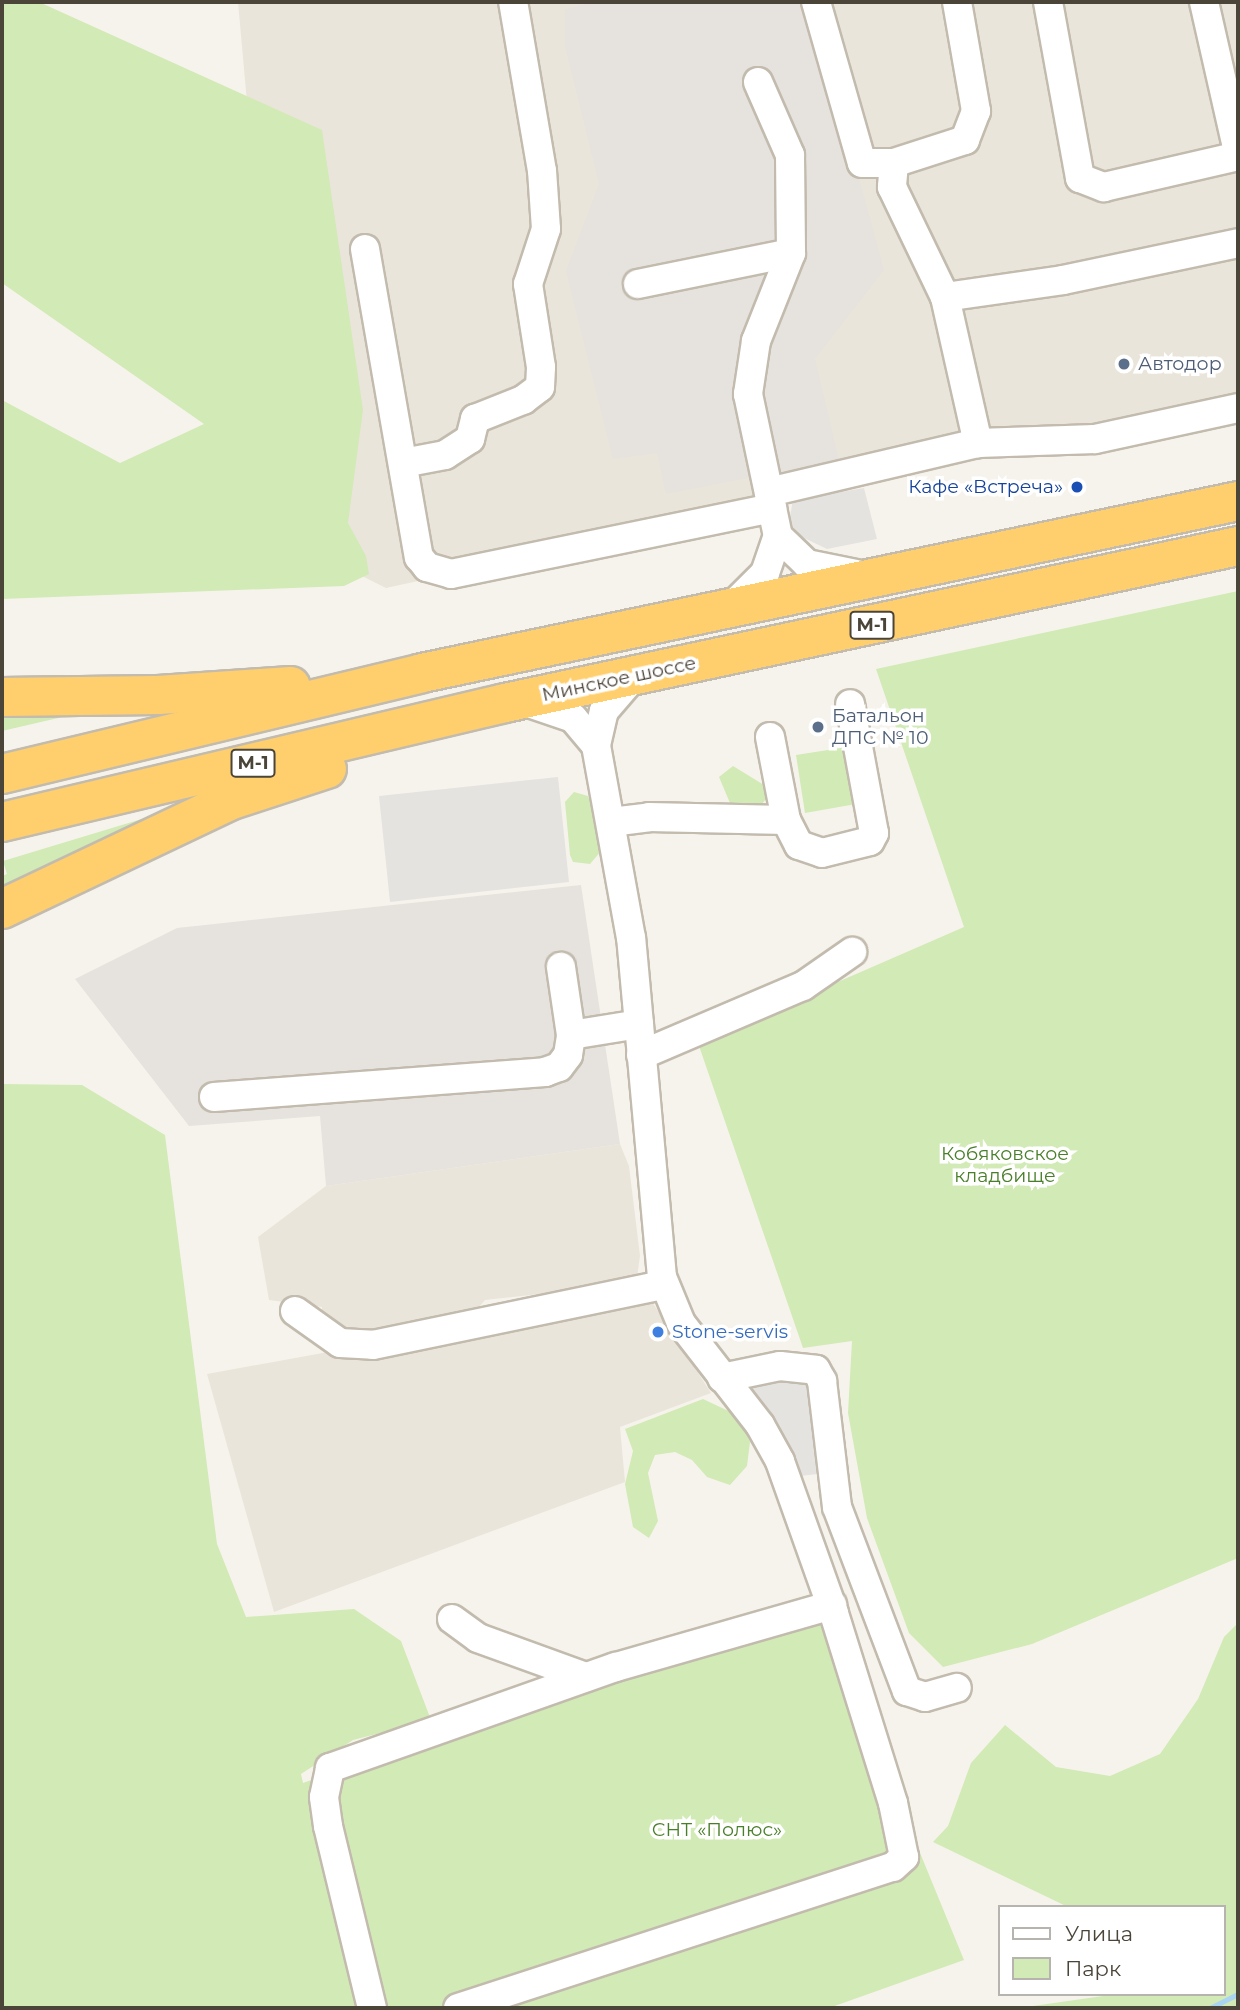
<!DOCTYPE html>
<html>
<head>
<meta charset="utf-8">
<style>
	body { margin:0 }
	#map { position:relative; width:1240px; height:2010px; overflow:hidden; background:#f6f3ec; font-family:Montserrat,sans-serif }
	div>[style] { position:absolute }
	.residential>* { inset:0; background:#eae5da }
	.industrial>* { inset:0; background:#e6e2dd }
	.green>* { inset:0; background:#d2eab5 }
	.parking>* { inset:0; background:#e5e3e0 }
	.stream>* { height:5px; margin:-2.5px; padding:0 2.5px; transform-origin:2.5px; border-radius:2.5px; background:#a9d4f2 }
	.roads { filter:drop-shadow(2px 0 #c2bbae) drop-shadow(-2px 0 #c2bbae) drop-shadow(0 2px #c2bbae) drop-shadow(0 -2px #c2bbae) }
	.minor>* { height:28px; margin:-14px; padding:0 14px; transform-origin:14px; border-radius:14px; background:#fff }
	.highway>* { height:38px; margin:-19px; padding:0 19px; transform-origin:19px; border-radius:19px; background:#ffcf6e }
	.dots>* { width:19px; height:19px; translate:-50% -50%; box-sizing:border-box; border:4px solid #fff; border-radius:50% }
	span { translate:-50% -50%; white-space:nowrap; text-align:center; line-height:1.15; -webkit-text-stroke:7px #fff; paint-order:stroke }
	.shield-label span { padding:2px 5px; background:#fff; border:2px solid; border-radius:5px; -webkit-text-stroke-width:0 }
	.shield-label { font-size:18px; color:#4b4439; font-weight:700 }
	.service-label { font-size:19px; color:#4e5e75 }
	.left { translate:0 -50%; text-align:left }
	.transit-label { font-size:19px; color:#164399 }
	.right { translate:-100% -50%; text-align:right }
	.street-label { font-size:19px; color:#4b4439 }
	.park-label { font-size:19px; color:#4a7f2a }
	.shop-label { font-size:19px; color:#366cbe }
	.frame { position:absolute; inset:0; border:4px solid #4b4439; pointer-events:none }
	.legend { position:absolute; left:998px; top:1905px; width:228px; height:91px; box-sizing:border-box; background:#fff; border:2px solid #b7b4b0; margin:0; padding:9px 12px; list-style:none; font-size:21px; color:#4b4439 }
	.legend li { display:flex; align-items:center; gap:14px; height:35px }
	.legend b { width:35px; border:2px solid #b7b4b0 }
</style>
</head>
<body>
<div id="map">
	<div class="residential">
		<div style="clip-path:polygon(238px 2px,1238px 2px,1238px 402px,386px 588px,286px 538px)"></div>
		<div style="clip-path:polygon(620px 1144px,629px 1166px,640px 1256px,637px 1277px,621px 1285px,485px 1300px,472px 1315px,358px 1339px,322px 1326px,322px 1307px,269px 1300px,258px 1237px,326px 1186px)"></div>
		<div style="clip-path:polygon(647px 1294px,711px 1393px,620px 1427px,625px 1482px,274px 1612px,207px 1374px)"></div>
	</div>
	<div class="industrial">
		<div style="clip-path:polygon(596px 2px,811px 2px,884px 270px,815px 359px,839px 460px,666px 494px,657px 453px,613px 459px,566px 271px,599px 184px,565px 46px,565px 9px)"></div>
		<div style="clip-path:polygon(581px 885px,620px 1144px,326px 1186px,320px 1116px,189px 1126px,75px 979px,177px 928px)"></div>
	</div>
	<div class="green">
		<div style="clip-path:polygon(2px 2px,39px 2px,322px 130px,363px 410px,348px 523px,366px 556px,369px 574px,344px 586px,2px 599px,2px 400px,120px 463px,204px 424px,2px 283px)"></div>
		<div style="clip-path:polygon(1238px 591px,1238px 1558px,1032px 1644px,943px 1667px,909px 1633px,867px 1518px,848px 1413px,852px 1341px,803px 1348px,698px 1043px,964px 927px,876px 669px)"></div>
		<div style="clip-path:polygon(110px 706px,2px 731px,2px 708px)"></div>
		<div style="clip-path:polygon(847px 747px,856px 804px,805px 813px,796px 755px)"></div>
		<div style="clip-path:polygon(733px 766px,764px 785px,767px 798px,760px 806px,730px 803px,719px 777px)"></div>
		<div style="clip-path:polygon(574px 792px,588px 796px,595px 812px,602px 850px,590px 864px,573px 862px,570px 855px,565px 802px)"></div>
		<div style="clip-path:polygon(178px 808px,2px 893px,2px 876px,7px 874px,3px 861px)"></div>
		<div style="clip-path:polygon(2px 1084px,82px 1085px,165px 1135px,217px 1544px,246px 1617px,354px 1609px,401px 1641px,431px 1720px,353px 1740px,301px 1774px,303px 1783px,575px 1687px,824px 1619px,964px 1960px,829px 2008px,2px 2008px)"></div>
		<div style="clip-path:polygon(703px 1399px,737px 1415px,750px 1442px,747px 1466px,730px 1485px,707px 1477px,692px 1460px,675px 1452px,655px 1455px,648px 1473px,658px 1521px,649px 1538px,633px 1527px,625px 1484px,633px 1451px,625px 1429px)"></div>
		<div style="clip-path:polygon(1238px 1623px,1238px 2008px,1019px 2008px,1117px 1994px,1224px 1994px,1224px 1907px,1068px 1907px,933px 1842px,948px 1826px,971px 1763px,1005px 1725px,1056px 1767px,1110px 1776px,1160px 1754px,1198px 1699px,1224px 1637px)"></div>
	</div>
	<div class="parking">
		<div style="clip-path:polygon(864px 488px,877px 539px,827px 549px,802px 537px,789px 522px,793px 500px)"></div>
		<div style="clip-path:polygon(558px 777px,569px 882px,390px 902px,379px 796px)"></div>
		<div style="clip-path:polygon(806px 1373px,818px 1474px,800px 1476px,744px 1385px)"></div>
	</div>
	<div class="stream">
		<div style="left:1210px;top:2008px;width:31px;rotate:-27deg"></div>
	</div>
	<div class="roads">
		<div class="minor">
			<div style="left:816px;top:2px;width:167px;rotate:74.1deg"></div>
			<div style="left:862px;top:163px;width:32px"></div>
			<div style="left:957px;top:2px;width:111px;rotate:80.1deg"></div>
			<div style="left:976px;top:111px;width:31px;rotate:111deg"></div>
			<div style="left:965px;top:140px;width:75px;rotate:162.1deg"></div>
			<div style="left:894px;top:163px;width:24px;rotate:95deg"></div>
			<div style="left:892px;top:187px;width:122px;rotate:64.3deg"></div>
			<div style="left:945px;top:297px;width:119px;rotate:-8.2deg"></div>
			<div style="left:1063px;top:280px;width:179px;rotate:-11.9deg"></div>
			<div style="left:1048px;top:2px;width:179px;rotate:79.7deg"></div>
			<div style="left:1080px;top:178px;width:26px;rotate:21deg"></div>
			<div style="left:1104px;top:187px;width:138px;rotate:-13deg"></div>
			<div style="left:1204px;top:2px;width:154px;rotate:77.2deg"></div>
			<div style="left:758px;top:82px;width:80px;rotate:66.3deg"></div>
			<div style="left:790px;top:155px;width:98px;rotate:89.4deg"></div>
			<div style="left:791px;top:253px;width:95px;rotate:111.7deg"></div>
			<div style="left:756px;top:341px;width:54px;rotate:98.6deg"></div>
			<div style="left:748px;top:394px;width:145px;rotate:78.1deg"></div>
			<div style="left:778px;top:536px;width:40px;rotate:44deg"></div>
			<div style="left:807px;top:564px;width:50px;rotate:11.5deg"></div>
			<div style="left:365px;top:249px;width:313px;rotate:80.1deg"></div>
			<div style="left:419px;top:557px;width:13px;rotate:51deg"></div>
			<div style="left:427px;top:567px;width:25px;rotate:16deg"></div>
			<div style="left:451px;top:574px;width:328px;rotate:-11.6deg"></div>
			<div style="left:638px;top:284px;width:156px;rotate:-11.5deg"></div>
			<div style="left:945px;top:297px;width:150px;rotate:77.3deg"></div>
			<div style="left:403px;top:463px;width:43px;rotate:-10.8deg"></div>
			<div style="left:445px;top:455px;width:30px;rotate:-33deg"></div>
			<div style="left:470px;top:439px;width:21px;rotate:-76deg"></div>
			<div style="left:475px;top:419px;width:52px;rotate:-21.6deg"></div>
			<div style="left:523px;top:400px;width:21px;rotate:-37deg"></div>
			<div style="left:540px;top:387px;width:20px;rotate:-87deg"></div>
			<div style="left:541px;top:367px;width:84px;rotate:-98.9deg"></div>
			<div style="left:528px;top:284px;width:58px;rotate:-71.9deg"></div>
			<div style="left:546px;top:229px;width:58px;rotate:-93.9deg"></div>
			<div style="left:542px;top:171px;width:171px;rotate:-99.7deg"></div>
			<div style="left:769px;top:492px;width:215px;rotate:-13.2deg"></div>
			<div style="left:978px;top:443px;width:117px;rotate:-2deg"></div>
			<div style="left:1095px;top:439px;width:146px;rotate:-12.2deg"></div>
			<div style="left:731px;top:607px;width:48px;rotate:-45deg"></div>
			<div style="left:765px;top:573px;width:39px;rotate:-71deg"></div>
			<div style="left:520px;top:700px;width:56px;rotate:18.8deg"></div>
			<div style="left:573px;top:718px;width:35px;rotate:50deg"></div>
			<div style="left:770px;top:737px;width:85px;rotate:79.1deg"></div>
			<div style="left:786px;top:820px;width:28px;rotate:63deg"></div>
			<div style="left:799px;top:845px;width:24px;rotate:19deg"></div>
			<div style="left:822px;top:853px;width:49px;rotate:-14deg"></div>
			<div style="left:870px;top:841px;width:9px;rotate:-63deg"></div>
			<div style="left:874px;top:833px;width:131px;rotate:-100.5deg"></div>
			<div style="left:611px;top:822px;width:38px;rotate:-7deg"></div>
			<div style="left:649px;top:817px;width:137px;rotate:1.3deg"></div>
			<div style="left:571px;top:1035px;width:69px;rotate:-9.2deg"></div>
			<div style="left:641px;top:1055px;width:176px;rotate:-23.1deg"></div>
			<div style="left:803px;top:986px;width:60px;rotate:-34.8deg"></div>
			<div style="left:214px;top:1097px;width:332px;rotate:-4.3deg"></div>
			<div style="left:545px;top:1072px;width:15px;rotate:-20deg"></div>
			<div style="left:559px;top:1067px;width:15px;rotate:-53deg"></div>
			<div style="left:568px;top:1055px;width:20px;rotate:-81deg"></div>
			<div style="left:571px;top:1035px;width:69px;rotate:-98.4deg"></div>
			<div style="left:295px;top:1311px;width:55px;rotate:35.4deg"></div>
			<div style="left:340px;top:1343px;width:33px;rotate:3deg"></div>
			<div style="left:373px;top:1345px;width:297px;rotate:-11.7deg"></div>
			<div style="left:722px;top:1378px;width:59px;rotate:-11.7deg"></div>
			<div style="left:780px;top:1366px;width:36px;rotate:6deg"></div>
			<div style="left:816px;top:1370px;width:13px;rotate:61deg"></div>
			<div style="left:822px;top:1381px;width:127px;rotate:83.2deg"></div>
			<div style="left:837px;top:1507px;width:197px;rotate:69.2deg"></div>
			<div style="left:907px;top:1691px;width:19px;rotate:18deg"></div>
			<div style="left:925px;top:1697px;width:33px;rotate:-16deg"></div>
			<div style="left:452px;top:1619px;width:32px;rotate:36deg"></div>
			<div style="left:478px;top:1638px;width:115px;rotate:19.9deg"></div>
			<div style="left:372px;top:2008px;width:187px;rotate:-103.6deg"></div>
			<div style="left:328px;top:1826px;width:29px;rotate:-98deg"></div>
			<div style="left:324px;top:1797px;width:30px;rotate:-78deg"></div>
			<div style="left:330px;top:1768px;width:303px;rotate:-19.5deg"></div>
			<div style="left:616px;top:1667px;width:225px;rotate:-16deg"></div>
			<div style="left:458px;top:2008px;width:457px;rotate:-18deg"></div>
			<div style="left:893px;top:1867px;width:15px;rotate:-42deg"></div>
			<div style="left:904px;top:1857px;width:55px;rotate:-101.5deg"></div>
			<div style="left:893px;top:1803px;width:199px;rotate:-107.3deg"></div>
			<div style="left:834px;top:1613px;width:161px;rotate:-109.6deg"></div>
			<div style="left:780px;top:1461px;width:41px;rotate:-119.1deg"></div>
			<div style="left:760px;top:1425px;width:129px;rotate:-127.8deg"></div>
			<div style="left:681px;top:1323px;width:50px;rotate:-112.4deg"></div>
			<div style="left:662px;top:1277px;width:340px;rotate:-95.2deg"></div>
			<div style="left:631px;top:938px;width:196px;rotate:-100.3deg"></div>
			<div style="left:596px;top:745px;width:35px;rotate:-77deg"></div>
			<div style="left:604px;top:711px;width:46px;rotate:-49.4deg"></div>
		</div>
		<div class="highway">
			<div style="left:2px;top:697px;width:156px;rotate:-0.7deg"></div>
			<div style="left:158px;top:695px;width:133px;rotate:-3.9deg"></div>
			<div style="left:2px;top:774px;width:432px;rotate:-13.5deg"></div>
			<div style="left:422px;top:673px;width:834px;rotate:-11.9deg"></div>
			<div style="left:2px;top:822px;width:517px;rotate:-13.31deg"></div>
			<div style="left:505px;top:703px;width:750px;rotate:-12.09deg"></div>
			<div style="left:2px;top:909px;width:251px;rotate:-25.4deg"></div>
			<div style="left:229px;top:801px;width:103px;rotate:-18.1deg"></div>
		</div>
	</div>
	<div class="dots">
		<div style="left:1124px;top:364px;background:#5c6f8a"></div>
		<div style="left:1077px;top:487px;background:#1a4fb4"></div>
		<div style="left:818px;top:727px;background:#5c6f8a"></div>
		<div style="left:658px;top:1332px;background:#3f7fe0"></div>
	</div>
	<div class="shield-label">
		<span style="left:872px;top:625px">М-1</span>
		<span style="left:253px;top:763px">М-1</span>
	</div>
	<div class="service-label">
		<span class="left" style="left:1138px;top:364px">Автодор</span>
		<span class="left" style="left:832px;top:727px">Батальон<br>ДПС № 10</span>
	</div>
	<div class="transit-label">
		<span class="right" style="left:1063px;top:487px">Кафе «Встреча»</span>
	</div>
	<div class="street-label">
		<span style="left:619px;top:679px;rotate:-12deg">Минское шоссе</span>
	</div>
	<div class="park-label">
		<span style="left:1005px;top:1165px">Кобяковское<br>кладбище</span>
		<span style="left:717px;top:1830px">СНТ «Полюс»</span>
	</div>
	<div class="shop-label">
		<span class="left" style="left:672px;top:1332px">Stone-servis</span>
	</div>
	<div class="frame"></div>
	<ul class="legend">
	<li><b style="height:9px;background:#fff"></b>Улица</li>
	<li><b style="height:19px;background:#d2eab5"></b>Парк</li>
	</ul>
</div>
</body>
</html>
